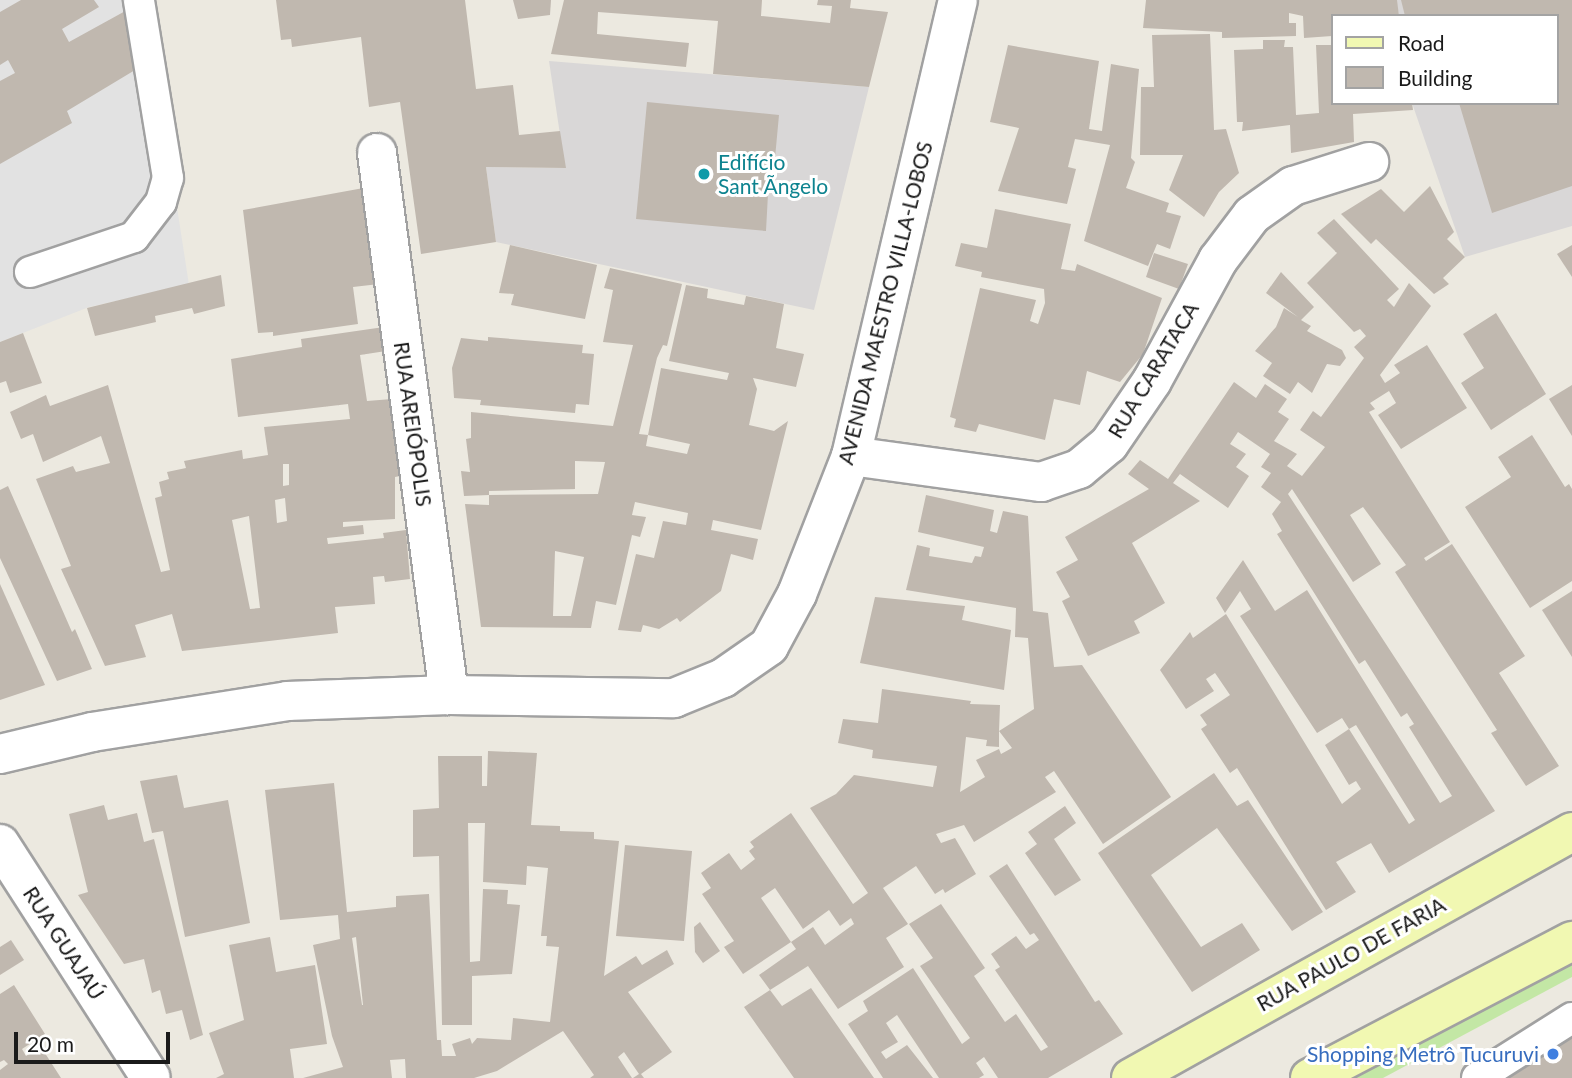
<!DOCTYPE html>
<html>
<head>
<meta charset="utf-8">
<style>
	body { margin:0 }
	#map { position:relative; width:1572px; height:1078px; overflow:hidden; background:#ece9e0; font-family:Lato,sans-serif }
	div>[style] { position:absolute }
	.residential>* { inset:0; background:#d9d7d7 }
	.grass>* { inset:0; background:#c3e7a5 }
	.parking>* { inset:0; background:#e2e2e2 }
	.building>* { inset:0; background:#c0b8af }
	.roads { filter:drop-shadow(2px 0 #a1a1a1) drop-shadow(-2px 0 #a1a1a1) drop-shadow(0 2px #a1a1a1) drop-shadow(0 -2px #a1a1a1) }
	.lane>* { height:30px; margin:-15px; padding:0 15px; transform-origin:15px; border-radius:15px; background:#fff }
	.street>* { height:38px; margin:-19px; padding:0 19px; transform-origin:19px; border-radius:19px; background:#fff }
	.secondary>* { height:38px; margin:-19px; padding:0 19px; transform-origin:19px; border-radius:19px; background:#f1f8b2 }
	.dots>* { width:19px; height:19px; translate:-50% -50%; box-sizing:border-box; border:4px solid #fff; border-radius:50% }
	span { translate:-50% -50%; white-space:nowrap; text-align:center; line-height:1.15; -webkit-text-stroke:6px #fff; paint-order:stroke }
	.culture-label { font-size:21px; color:#0d838f }
	.left { translate:0 -50%; text-align:left }
	.street-label { font-size:21px; color:#1a1a1a }
	.shop-label { font-size:21px; color:#366cbe }
	.right { translate:-100% -50%; text-align:right }
	.legend { position:absolute; left:1331px; top:14px; width:228px; height:91px; box-sizing:border-box; background:#fff; border:2px solid #a3a3a3; margin:0; padding:9px 12px; list-style:none; font-size:21px; color:#1a1a1a }
	.legend li { display:flex; align-items:center; gap:14px; height:35px }
	.legend b { width:35px; border:2px solid #a3a3a3 }
	.scale { position:absolute; left:14px; top:1032px; width:156px; height:32px; box-sizing:border-box; border:4px solid #1a1a1a; border-top:0; padding-left:9px; font-size:21px; line-height:24px; white-space:nowrap; color:#1a1a1a; -webkit-text-stroke:5px #fff; paint-order:stroke }
</style>
</head>
<body>
<div id="map">
	<div class="residential">
		<div style="clip-path:polygon(1396px 0,1572px 0,1572px 226px,1465px 257px,1412px 103px,1556px 103px,1556px 16px,1399px 16px)"></div>
		<div style="clip-path:polygon(549px 61px,869px 87px,814px 310px,496px 242px,486px 167px,565px 168px)"></div>
	</div>
	<div class="grass">
		<div style="clip-path:polygon(1572px 949px,1572px 977px,1383px 1078px,1333px 1078px)"></div>
	</div>
	<div class="parking">
		<div style="clip-path:polygon(0 0,145px 0,189px 285px,89px 307px,0 342px)"></div>
	</div>
	<div class="building">
		<div style="clip-path:polygon(21px 0,94px 0,99px 7px,62px 29px,69px 42px,138px 4px,145px 64px,67px 111px,72px 123px,0 164px,0 81px,15px 73px,8px 60px,0 65px,0 12px)"></div>
		<div style="clip-path:polygon(276px 0,465px 0,476px 89px,513px 85px,519px 135px,560px 131px,566px 168px,486px 167px,496px 242px,421px 254px,400px 102px,369px 107px,361px 37px,292px 47px,291px 39px,281px 40px)"></div>
		<div style="clip-path:polygon(513px 0,551px 0,550px 15px,518px 19px)"></div>
		<div style="clip-path:polygon(564px 0,762px 0,761px 16px,830px 23px,832px 6px,817px 5px,818px 0,851px 0,850px 8px,888px 12px,869px 87px,713px 74px,718px 21px,598px 12px,597px 34px,689px 43px,686px 67px,551px 54px)"></div>
		<div style="clip-path:polygon(1146px 0,1397px 0,1399px 16px,1332px 16px,1332px 36px,1304px 38px,1303px 16px,1289px 13px,1289px 23px,1296px 23px,1296px 36px,1222px 38px,1222px 32px,1143px 28px)"></div>
		<div style="clip-path:polygon(1401px 0,1572px 0,1572px 186px,1492px 213px,1459px 103px,1556px 103px,1556px 16px,1405px 16px)"></div>
		<div style="clip-path:polygon(1210px 34px,1214px 130px,1226px 129px,1239px 173px,1219px 192px,1204px 217px,1169px 190px,1183px 155px,1140px 155px,1141px 87px,1154px 87px,1152px 35px)"></div>
		<div style="clip-path:polygon(1263px 40px,1285px 40px,1284px 47px,1293px 47px,1296px 115px,1319px 113px,1316px 45px,1332px 45px,1332px 103px,1412px 103px,1413px 110px,1353px 114px,1354px 142px,1291px 153px,1290px 125px,1242px 131px,1243px 122px,1237px 122px,1234px 50px,1263px 49px)"></div>
		<div style="clip-path:polygon(1008px 45px,1099px 61px,1089px 129px,1102px 131px,1111px 64px,1139px 69px,1131px 158px,1135px 162px,1126px 188px,1169px 203px,1166px 212px,1181px 216px,1170px 249px,1157px 244px,1148px 266px,1084px 241px,1110px 145px,1075px 139px,1068px 167px,1076px 169px,1067px 204px,998px 191px,1019px 128px,990px 122px)"></div>
		<div style="clip-path:polygon(647px 102px,779px 115px,775px 158px,770px 157px,766px 231px,636px 219px)"></div>
		<div style="clip-path:polygon(1430px 186px,1454px 232px,1447px 239px,1465px 257px,1443px 278px,1449px 284px,1434px 294px,1376px 239px,1371px 244px,1341px 214px,1381px 189px,1404px 212px)"></div>
		<div style="clip-path:polygon(369px 187px,379px 284px,353px 287px,358px 324px,273px 336px,273px 332px,258px 333px,243px 210px)"></div>
		<div style="clip-path:polygon(995px 209px,1071px 224px,1061px 269px,1075px 271px,1077px 264px,1162px 298px,1143px 354px,1120px 382px,1087px 371px,1080px 405px,1054px 399px,1045px 440px,979px 424px,976px 432px,954px 427px,956px 419px,950px 417px,980px 288px,1036px 300px,1030px 321px,1038px 324px,1045px 303px,1044px 289px,981px 277px,982px 272px,955px 266px,961px 243px,987px 248px)"></div>
		<div style="clip-path:polygon(evenodd,1334px 219px,1399px 289px,1387px 300px,1394px 307px,1409px 283px,1431px 306px,1380px 375px,1385px 383px,1400px 373px,1394px 365px,1427px 345px,1467px 408px,1401px 449px,1378px 415px,1396px 403px,1389px 391px,1370px 403px,1375px 409px,1369px 412px,1450px 542px,1424px 558px,1426px 561px,1452px 544px,1525px 656px,1499px 673px,1559px 766px,1526px 786px,1491px 733px,1497px 730px,1395px 572px,1406px 565px,1363px 507px,1350px 515px,1381px 564px,1353px 582px,1292px 489px,1288px 494px,1495px 811px,1389px 873px,1371px 843px,1336px 862px,1356px 892px,1326px 910px,1237px 768px,1230px 773px,1201px 729px,1207px 725px,1200px 715px,1230px 695px,1215px 673px,1206px 679px,1214px 691px,1186px 709px,1160px 670px,1190px 632px,1193px 638px,1226px 614px,1342px 804px,1361px 789px,1356px 781px,1349px 785px,1325px 745px,1349px 729px,1342px 718px,1317px 733px,1240px 616px,1251px 609px,1240px 591px,1225px 613px,1216px 598px,1243px 560px,1275px 611px,1307px 590px,1440px 803px,1452px 796px,1409px 727px,1414px 724px,1407px 713px,1401px 717px,1365px 660px,1359px 664px,1277px 534px,1282px 531px,1272px 514px,1281px 502px,1261px 487px,1271px 473px,1261px 467px,1270px 454px,1238px 432px,1230px 444px,1246px 454px,1236px 467px,1249px 476px,1228px 508px,1180px 474px,1173px 483px,1200px 501px,1132px 543px,1165px 603px,1134px 621px,1140px 633px,1088px 656px,1062px 601px,1070px 597px,1056px 572px,1078px 560px,1065px 537px,1149px 489px,1128px 474px,1140px 460px,1168px 479px,1234px 382px,1256px 398px,1265px 384px,1287px 399px,1278px 412px,1289px 419px,1274px 441px,1297px 454px,1287px 466px,1302px 476px,1325px 447px,1300px 430px,1313px 411px,1321px 417px,1364px 358px,1354px 347px,1366px 336px,1360px 329px,1354px 332px,1307px 283px,1337px 253px,1317px 233px,1334px 219px,1356px 725px,1415px 820px,1409px 824px,1349px 729px,1356px 725px)"></div>
		<div style="clip-path:polygon(510px 245px,597px 265px,585px 319px,511px 305px,514px 294px,499px 293px)"></div>
		<div style="clip-path:polygon(1572px 245px,1572px 277px,1557px 254px)"></div>
		<div style="clip-path:polygon(1154px 253px,1188px 264px,1179px 289px,1146px 277px)"></div>
		<div style="clip-path:polygon(evenodd,610px 268px,682px 284px,667px 346px,663px 345px,657px 358px,639px 434px,648px 435px,661px 368px,727px 380px,729px 373px,669px 361px,686px 285px,708px 289px,707px 298px,744px 305px,746px 296px,784px 304px,776px 348px,804px 354px,796px 387px,753px 378px,757px 389px,749px 425px,774px 431px,788px 421px,761px 530px,713px 520px,711px 530px,758px 539px,753px 560px,731px 554px,721px 591px,680px 622px,677px 618px,659px 629px,643px 625px,641px 632px,618px 630px,636px 554px,654px 558px,663px 521px,686px 525px,688px 513px,635px 502px,632px 515px,646px 517px,640px 537px,632px 535px,616px 605px,596px 601px,591px 628px,481px 627px,465px 504px,489px 505px,489px 495px,598px 494px,605px 462px,575px 461px,575px 489px,489px 491px,489px 495px,464px 496px,461px 471px,470px 472px,466px 439px,471px 438px,471px 412px,613px 426px,633px 345px,603px 342px,613px 290px,604px 288px,610px 268px,648px 435px,690px 444px,687px 454px,646px 446px,648px 435px,610px 268px,555px 551px,584px 557px,571px 616px,553px 616px,555px 551px)"></div>
		<div style="clip-path:polygon(1281px 272px,1314px 307px,1301px 320px,1311px 326px,1307px 331px,1342px 350px,1346px 358px,1340px 366px,1327px 364px,1312px 393px,1298px 382px,1290px 394px,1263px 376px,1272px 363px,1255px 351px,1276px 327px,1284px 308px,1298px 317px,1266px 293px)"></div>
		<div style="clip-path:polygon(221px 275px,225px 306px,194px 314px,192px 308px,155px 316px,156px 322px,95px 336px,87px 308px)"></div>
		<div style="clip-path:polygon(1496px 313px,1546px 394px,1491px 430px,1461px 383px,1484px 368px,1463px 334px)"></div>
		<div style="clip-path:polygon(evenodd,384px 327px,386px 351px,360px 355px,367px 401px,392px 399px,400px 476px,395px 477px,395px 519px,343px 522px,343px 527px,363px 525px,364px 534px,327px 538px,328px 544px,384px 538px,383px 533px,406px 530px,410px 579px,385px 582px,384px 576px,373px 577px,375px 604px,335px 607px,338px 633px,182px 651px,172px 614px,135px 625px,146px 657px,105px 666px,61px 569px,71px 566px,36px 479px,73px 466px,76px 472px,110px 463px,101px 436px,43px 462px,33px 434px,21px 439px,10px 412px,46px 395px,50px 406px,108px 385px,161px 572px,170px 570px,155px 498px,162px 496px,159px 482px,169px 479px,167px 472px,186px 468px,184px 461px,242px 450px,243px 459px,268px 455px,264px 427px,350px 419px,348px 404px,238px 417px,231px 359px,302px 347px,301px 339px,384px 327px,283px 464px,289px 464px,289px 485px,283px 486px,283px 464px,384px 327px,285px 498px,287px 521px,277px 523px,275px 500px,285px 498px,384px 327px,249px 516px,260px 608px,250px 609px,232px 520px,249px 516px)"></div>
		<div style="clip-path:polygon(23px 333px,42px 383px,10px 393px,6px 381px,0 383px,0 342px)"></div>
		<div style="clip-path:polygon(488px 337px,583px 345px,582px 353px,594px 354px,589px 405px,576px 404px,575px 413px,480px 405px,481px 400px,454px 398px,452px 368px,461px 338px,488px 341px)"></div>
		<div style="clip-path:polygon(1572px 385px,1572px 436px,1549px 399px)"></div>
		<div style="clip-path:polygon(1532px 435px,1565px 487px,1569px 484px,1572px 489px,1572px 581px,1530px 608px,1465px 507px,1511px 477px,1498px 457px)"></div>
		<div style="clip-path:polygon(8px 486px,72px 632px,75px 629px,92px 669px,57px 681px,0 558px,0 490px)"></div>
		<div style="clip-path:polygon(926px 495px,994px 510px,990px 531px,997px 533px,1003px 511px,1028px 516px,1033px 611px,1048px 613px,1054px 667px,1082px 665px,1171px 797px,1103px 844px,1054px 771px,1045px 777px,1056px 792px,974px 842px,964px 825px,936px 834px,941px 843px,955px 838px,976px 874px,945px 893px,943px 889px,935px 894px,916px 866px,883px 888px,908px 924px,886px 938px,904px 967px,838px 1009px,808px 966px,770px 990px,759px 975px,796px 949px,791px 942px,813px 927px,825px 945px,854px 924px,851px 918px,840px 926px,829px 910px,803px 929px,775px 888px,761px 898px,791px 942px,743px 974px,724px 947px,734px 941px,702px 894px,711px 888px,701px 873px,729px 853px,741px 870px,755px 859px,749px 851px,754px 847px,750px 842px,791px 813px,853px 904px,868px 893px,810px 808px,836px 794px,854px 775px,933px 787px,937px 766px,872px 758px,873px 750px,838px 743px,843px 719px,878px 723px,882px 689px,971px 701px,970px 704px,1000px 705px,999px 731px,999px 747px,986px 746px,987px 740px,966px 737px,960px 792px,985px 777px,976px 760px,999px 749px,1001px 754px,1012px 748px,999px 731px,1034px 709px,1028px 638px,1015px 637px,1016px 608px,906px 590px,917px 545px,930px 548px,929px 556px,972px 563px,975px 556px,981px 557px,984px 547px,918px 532px)"></div>
		<div style="clip-path:polygon(0 584px,45px 685px,0 700px)"></div>
		<div style="clip-path:polygon(1572px 591px,1572px 657px,1542px 610px)"></div>
		<div style="clip-path:polygon(875px 597px,965px 606px,962px 620px,1011px 630px,1004px 690px,860px 663px)"></div>
		<div style="clip-path:polygon(evenodd,488px 751px,537px 753px,531px 825px,560px 826px,560px 831px,594px 832px,594px 839px,619px 841px,604px 976px,636px 956px,642px 965px,667px 950px,674px 964px,628px 992px,672px 1052px,641px 1074px,644px 1078px,633px 1078px,639px 1074px,624px 1052px,618px 1057px,632px 1078px,590px 1078px,594px 1075px,563px 1031px,497px 1071px,474px 1078px,406px 1078px,405px 1059px,390px 1060px,392px 1078px,303px 1078px,343px 1067px,332px 1036px,313px 945px,340px 939px,338px 915px,280px 920px,265px 790px,334px 783px,347px 912px,396px 907px,396px 896px,429px 894px,437px 1040px,441px 1040px,442px 1056px,456px 1056px,452px 1044px,470px 1038px,472px 1044px,477px 1038px,511px 1040px,513px 1018px,550px 1022px,559px 947px,546px 946px,547px 936px,541px 936px,548px 868px,527px 866px,526px 885px,483px 882px,485px 823px,468px 823px,470px 962px,480px 961px,483px 889px,508px 890px,507px 904px,520px 905px,512px 974px,472px 976px,472px 1025px,442px 1025px,439px 856px,413px 857px,413px 810px,439px 808px,438px 756px,482px 756px,482px 786px,487px 786px,488px 751px,356px 937px,363px 1005px,362px 1005px,352px 938px,356px 937px)"></div>
		<div style="clip-path:polygon(1214px 773px,1237px 806px,1248px 800px,1323px 912px,1292px 931px,1217px 828px,1151px 875px,1201px 947px,1242px 923px,1260px 950px,1192px 992px,1098px 853px)"></div>
		<div style="clip-path:polygon(177px 775px,184px 808px,228px 800px,250px 923px,185px 937px,163px 831px,152px 833px,140px 781px)"></div>
		<div style="clip-path:polygon(104px 805px,108px 820px,137px 813px,144px 842px,154px 839px,203px 1035px,190px 1040px,182px 1010px,166px 1014px,160px 990px,152px 993px,144px 959px,124px 964px,78px 895px,88px 892px,69px 814px)"></div>
		<div style="clip-path:polygon(1065px 806px,1076px 823px,1054px 839px,1081px 880px,1055px 896px,1025px 853px,1037px 844px,1028px 832px)"></div>
		<div style="clip-path:polygon(625px 845px,692px 851px,684px 941px,616px 936px)"></div>
		<div style="clip-path:polygon(1007px 864px,1095px 1002px,1099px 1000px,1123px 1034px,1048px 1078px,998px 1078px,984px 1057px,976px 1063px,984px 1075px,979px 1078px,939px 1078px,897px 1015px,886px 1023px,898px 1042px,881px 1052px,886px 1059px,907px 1045px,933px 1078px,883px 1078px,848px 1024px,868px 1011px,863px 1001px,913px 968px,962px 1044px,970px 1038px,920px 966px,933px 958px,909px 924px,941px 904px,985px 968px,974px 976px,1005px 1022px,1016px 1014px,1041px 1051px,1048px 1047px,995px 970px,1000px 967px,991px 954px,1016px 936px,1026px 949px,1039px 940px,1034px 933px,1030px 935px,989px 876px)"></div>
		<div style="clip-path:polygon(700px 922px,720px 951px,703px 963px,695px 952px,694px 927px)"></div>
		<div style="clip-path:polygon(270px 937px,276px 972px,315px 965px,327px 1044px,290px 1049px,294px 1078px,216px 1078px,224px 1074px,209px 1033px,244px 1020px,229px 945px)"></div>
		<div style="clip-path:polygon(11px 940px,24px 960px,0 975px,0 947px)"></div>
		<div style="clip-path:polygon(14px 985px,45px 1034px,22px 1049px,26px 1056px,41px 1047px,61px 1078px,0 1078px,0 1070px,8px 1064px,4px 1060px,0 1062px,0 994px)"></div>
		<div style="clip-path:polygon(811px 988px,874px 1078px,794px 1078px,744px 1007px,770px 990px,782px 1006px)"></div>
		<div style="clip-path:polygon(1572px 1031px,1572px 1078px,1495px 1078px)"></div>
	</div>
	<div class="roads">
		<div class="lane">
			<div style="left:30px;top:272px;width:110px;rotate:-18.6deg"></div>
			<div style="left:134px;top:237px;width:44px;rotate:-52.4deg"></div>
			<div style="left:161px;top:202px;width:25px;rotate:-74deg"></div>
			<div style="left:168px;top:178px;width:180px;rotate:-99.3deg"></div>
			<div style="left:1477px;top:1078px;width:112px;rotate:-32.3deg"></div>
		</div>
		<div class="street">
			<div style="left:377px;top:153px;width:547px;rotate:82.43deg"></div>
			<div style="left:851px;top:456px;width:192px;rotate:7.8deg"></div>
			<div style="left:1041px;top:482px;width:40px;rotate:-18.9deg"></div>
			<div style="left:1079px;top:469px;width:39px;rotate:-40deg"></div>
			<div style="left:1109px;top:444px;width:76px;rotate:-55.7deg"></div>
			<div style="left:1152px;top:381px;width:138px;rotate:-61.4deg"></div>
			<div style="left:1218px;top:260px;width:56px;rotate:-52.9deg"></div>
			<div style="left:1252px;top:215px;width:50px;rotate:-35.3deg"></div>
			<div style="left:1293px;top:186px;width:80px;rotate:-17.5deg"></div>
			<div style="left:0;top:754px;width:95px;rotate:-13.4deg"></div>
			<div style="left:92px;top:732px;width:197px;rotate:-9deg"></div>
			<div style="left:287px;top:701px;width:162px;rotate:-2.1deg"></div>
			<div style="left:449px;top:695px;width:225px;rotate:0.8deg"></div>
			<div style="left:674px;top:698px;width:53px;rotate:-22.2deg"></div>
			<div style="left:723px;top:678px;width:56px;rotate:-34.8deg"></div>
			<div style="left:769px;top:646px;width:59px;rotate:-61.7deg"></div>
			<div style="left:797px;top:594px;width:148px;rotate:-68.6deg"></div>
			<div style="left:851px;top:456px;width:468px;rotate:-76.8deg"></div>
			<div style="left:0;top:844px;width:278px;rotate:57.2deg"></div>
		</div>
		<div class="secondary">
			<div style="left:1131px;top:1078px;width:505px;rotate:-29.15deg"></div>
			<div style="left:1310px;top:1078px;width:296px;rotate:-27.6deg"></div>
		</div>
	</div>
	<div class="dots">
		<div style="left:704px;top:174px;background:#0f9aa8"></div>
		<div style="left:1553px;top:1054px;background:#3f7fe0"></div>
	</div>
	<div class="culture-label">
		<span class="left" style="left:718px;top:174px">Edifício<br>Sant Ãngelo</span>
	</div>
	<div class="street-label">
		<span style="left:885px;top:303px;rotate:-76deg">AVENIDA MAESTRO VILLA-LOBOS</span>
		<span style="left:1153px;top:370px;rotate:-59deg">RUA CARATACA</span>
		<span style="left:413px;top:424px;rotate:82deg">RUA AREIÓPOLIS</span>
		<span style="left:64px;top:943px;rotate:57deg">RUA GUAJAÚ</span>
		<span style="left:1351px;top:954px;rotate:-29deg">RUA PAULO DE FARIA</span>
	</div>
	<div class="shop-label">
		<span class="right" style="left:1539px;top:1054px">Shopping Metrô Tucuruvi</span>
	</div>
	<ul class="legend">
	<li><b style="height:9px;background:#f1f8b2"></b>Road</li>
	<li><b style="height:19px;background:#c0b8af"></b>Building</li>
	</ul>
	<div class="scale">20 m</div>
</div>
</body>
</html>
